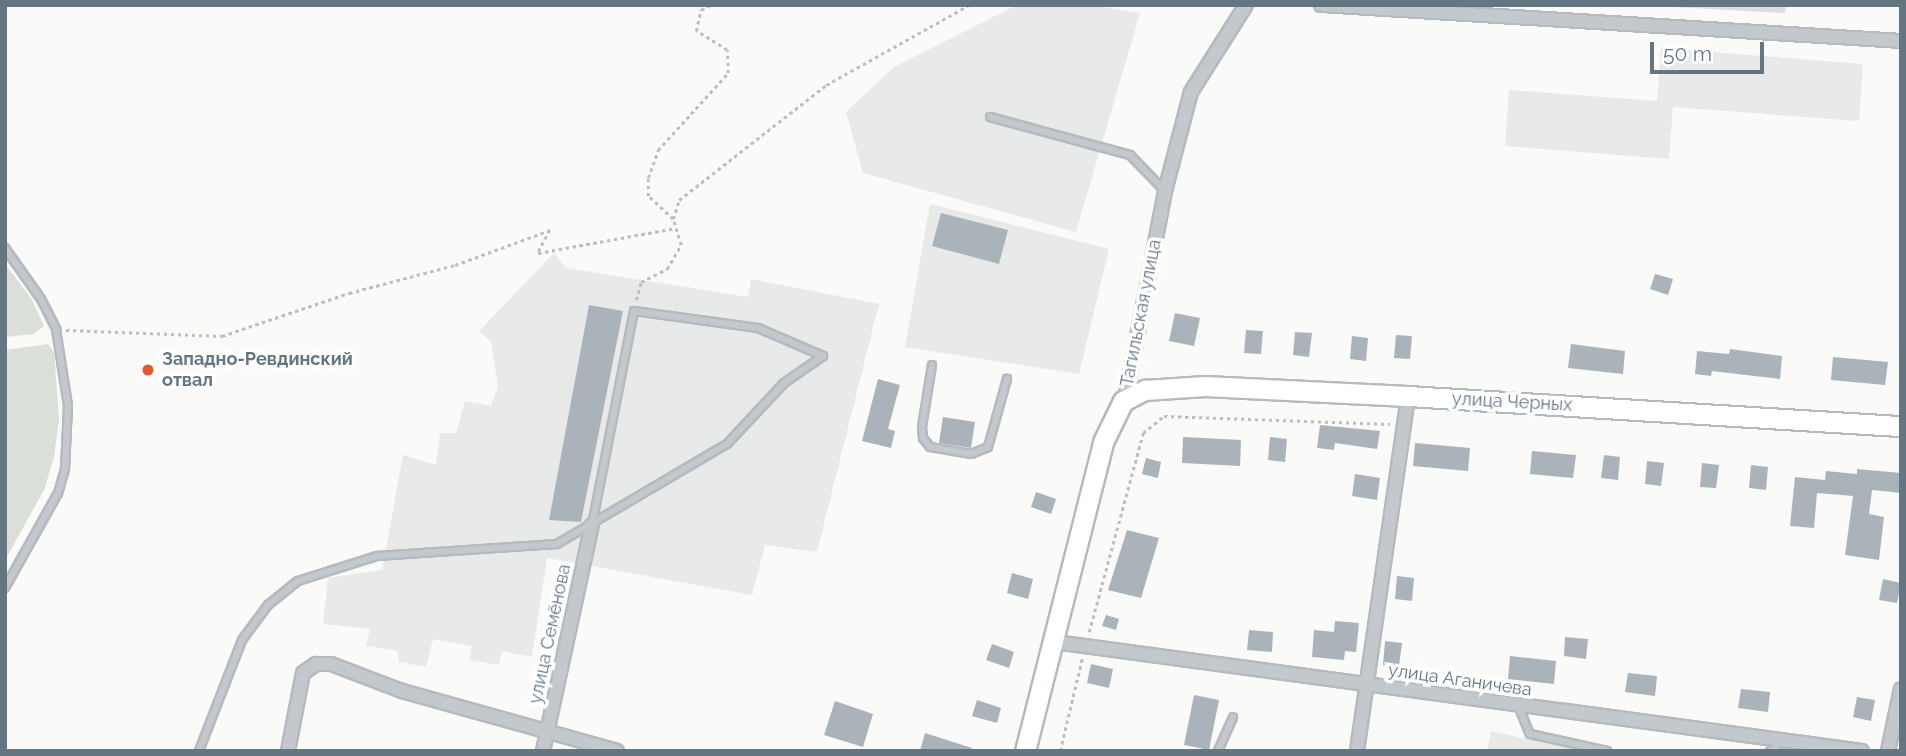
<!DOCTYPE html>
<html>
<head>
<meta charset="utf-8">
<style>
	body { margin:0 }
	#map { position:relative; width:1906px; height:756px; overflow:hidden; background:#fafaf8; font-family:Raleway,sans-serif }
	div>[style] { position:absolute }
	.built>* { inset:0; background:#e8e9e9 }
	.green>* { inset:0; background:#dadfd7 }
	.building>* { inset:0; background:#aab3b9 }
	.path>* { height:2.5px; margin-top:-1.25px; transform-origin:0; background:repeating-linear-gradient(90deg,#bbbfc2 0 3.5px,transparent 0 7px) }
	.roads { filter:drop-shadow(2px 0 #b5babe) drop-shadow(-2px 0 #b5babe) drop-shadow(0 2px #b5babe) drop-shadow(0 -2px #b5babe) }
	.lane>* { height:6px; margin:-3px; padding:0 3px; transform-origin:3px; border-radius:3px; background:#c3c8cc }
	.street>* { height:12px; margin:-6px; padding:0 6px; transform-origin:6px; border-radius:6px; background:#c3c8cc }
	.primary>* { height:19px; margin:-9.5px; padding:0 9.5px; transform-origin:9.5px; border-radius:9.5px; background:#fff }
	.dots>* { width:19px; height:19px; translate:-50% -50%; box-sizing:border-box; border:4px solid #fff; border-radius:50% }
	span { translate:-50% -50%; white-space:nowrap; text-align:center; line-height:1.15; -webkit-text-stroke:7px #fff; paint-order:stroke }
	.street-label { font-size:18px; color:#657683 }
	.poi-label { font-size:18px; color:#657683; font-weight:700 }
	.left { translate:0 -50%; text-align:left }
	.frame { position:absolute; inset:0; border:7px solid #657683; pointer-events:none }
	.scale { position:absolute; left:1650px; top:42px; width:114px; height:32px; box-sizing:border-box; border:4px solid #657683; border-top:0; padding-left:9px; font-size:21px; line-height:24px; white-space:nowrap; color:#657683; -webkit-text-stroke:5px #fff; paint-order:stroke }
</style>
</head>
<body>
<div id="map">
	<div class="built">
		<div style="clip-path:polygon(1017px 5px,1092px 5px,1140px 13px,1076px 232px,863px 173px,846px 112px,894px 67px)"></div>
		<div style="clip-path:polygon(1661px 48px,1863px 64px,1859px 121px,1673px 107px,1669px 159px,1505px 146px,1509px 90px,1657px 101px)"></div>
		<div style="clip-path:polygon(930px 204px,1109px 249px,1079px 374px,905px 347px)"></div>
		<div style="clip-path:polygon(554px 253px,566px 268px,748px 297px,751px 279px,879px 304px,817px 552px,765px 545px,752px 595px,547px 558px,532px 657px,502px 651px,499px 665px,470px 660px,472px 646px,433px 639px,426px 667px,399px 662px,398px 651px,366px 646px,370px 629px,323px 624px,328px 578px,382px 570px,403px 455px,436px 465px,440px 433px,456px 433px,465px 401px,491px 406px,498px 387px,491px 342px,479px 331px)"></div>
		<div style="clip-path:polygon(1491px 731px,1582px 751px,1487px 751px)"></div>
	</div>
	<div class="green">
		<div style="clip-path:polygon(1638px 5px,1786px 5px,1785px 13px)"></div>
		<div style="clip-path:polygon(5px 264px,31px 298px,44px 326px,34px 334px,5px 337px)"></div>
		<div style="clip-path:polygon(48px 344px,54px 352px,59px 419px,54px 457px,44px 490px,5px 560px,5px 350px)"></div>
	</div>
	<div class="building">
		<div style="clip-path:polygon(941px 213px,1008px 230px,999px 264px,932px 246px)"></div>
		<div style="clip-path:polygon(1655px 274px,1673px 279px,1668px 295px,1650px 289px)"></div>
		<div style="clip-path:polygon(589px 305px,623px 311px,581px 522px,549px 520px)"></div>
		<div style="clip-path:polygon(1175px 313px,1200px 318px,1194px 346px,1169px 341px)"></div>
		<div style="clip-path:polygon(1246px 330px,1263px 331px,1261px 354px,1244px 353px)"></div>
		<div style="clip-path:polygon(1295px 332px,1312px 333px,1309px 357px,1293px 355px)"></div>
		<div style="clip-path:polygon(1396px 335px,1412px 336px,1410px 359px,1394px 358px)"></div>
		<div style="clip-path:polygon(1352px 336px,1368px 338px,1366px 361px,1350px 359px)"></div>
		<div style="clip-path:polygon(1571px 344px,1625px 351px,1623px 374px,1568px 368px)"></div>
		<div style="clip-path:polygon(1730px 349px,1782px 356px,1780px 379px,1712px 371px,1711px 376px,1695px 374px,1697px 351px,1729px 354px)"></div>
		<div style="clip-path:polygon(1833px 357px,1888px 362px,1885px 385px,1831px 380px)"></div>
		<div style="clip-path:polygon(878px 379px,900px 385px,888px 429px,895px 431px,891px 448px,862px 441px)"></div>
		<div style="clip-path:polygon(943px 417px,975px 422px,971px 448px,939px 443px)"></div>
		<div style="clip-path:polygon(1320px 425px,1380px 431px,1377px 449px,1335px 443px,1334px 450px,1317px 448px)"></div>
		<div style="clip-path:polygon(1183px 437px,1241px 440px,1240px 466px,1182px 463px)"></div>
		<div style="clip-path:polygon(1270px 437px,1287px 439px,1285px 462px,1268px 460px)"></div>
		<div style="clip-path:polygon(1415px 443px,1470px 448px,1468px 471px,1413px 466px)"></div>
		<div style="clip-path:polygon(1532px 451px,1576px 455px,1573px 478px,1530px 474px)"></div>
		<div style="clip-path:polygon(1604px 455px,1620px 457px,1618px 480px,1601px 478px)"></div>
		<div style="clip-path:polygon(1146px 458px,1161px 462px,1158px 478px,1142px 474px)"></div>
		<div style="clip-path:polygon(1647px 461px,1664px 463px,1661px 486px,1645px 484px)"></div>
		<div style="clip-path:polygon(1702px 463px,1719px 465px,1716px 488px,1700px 487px)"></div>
		<div style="clip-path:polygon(1751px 465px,1768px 467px,1766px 490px,1749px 488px)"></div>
		<div style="clip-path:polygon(1857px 469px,1901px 473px,1901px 493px,1872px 490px,1869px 514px,1884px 517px,1879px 560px,1845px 555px,1853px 496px,1817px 493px,1814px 528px,1790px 526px,1795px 477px,1825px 480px,1826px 471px,1857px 474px)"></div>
		<div style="clip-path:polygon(1355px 474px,1380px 478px,1377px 500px,1352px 496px)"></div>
		<div style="clip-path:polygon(1036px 492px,1056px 499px,1051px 514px,1031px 507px)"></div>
		<div style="clip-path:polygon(1127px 530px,1159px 538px,1141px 598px,1108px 590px)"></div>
		<div style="clip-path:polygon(1012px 573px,1033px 579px,1028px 599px,1007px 593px)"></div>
		<div style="clip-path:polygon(1397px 576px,1414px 578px,1412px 601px,1395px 599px)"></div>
		<div style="clip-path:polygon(1883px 579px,1901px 583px,1897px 603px,1879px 600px)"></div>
		<div style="clip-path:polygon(1106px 615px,1119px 619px,1116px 630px,1102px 626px)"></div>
		<div style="clip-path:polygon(1335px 621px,1359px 623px,1356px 652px,1345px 651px,1344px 660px,1312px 657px,1314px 630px,1334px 632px)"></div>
		<div style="clip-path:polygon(1249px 630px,1273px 632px,1272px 652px,1247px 650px)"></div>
		<div style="clip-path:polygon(1565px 637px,1588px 639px,1586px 659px,1564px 656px)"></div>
		<div style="clip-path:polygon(1385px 641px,1402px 643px,1399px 666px,1383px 665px)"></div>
		<div style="clip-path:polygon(992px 644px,1014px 652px,1009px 668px,986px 660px)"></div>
		<div style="clip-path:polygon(1510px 656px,1556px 661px,1554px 684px,1508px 679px)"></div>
		<div style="clip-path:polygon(1091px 664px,1113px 669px,1109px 688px,1087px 683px)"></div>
		<div style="clip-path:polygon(1628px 673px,1657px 676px,1655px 696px,1625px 692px)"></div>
		<div style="clip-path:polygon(1741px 689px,1770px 692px,1768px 712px,1738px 708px)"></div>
		<div style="clip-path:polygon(1194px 695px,1219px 700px,1209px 750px,1184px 745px)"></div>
		<div style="clip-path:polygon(1857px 697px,1875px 700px,1871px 721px,1853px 717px)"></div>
		<div style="clip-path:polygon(977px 700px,1001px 708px,997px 723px,972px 716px)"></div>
		<div style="clip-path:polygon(835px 701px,873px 714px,863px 747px,824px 735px)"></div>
		<div style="clip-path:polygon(925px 733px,972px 748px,971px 751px,920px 751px)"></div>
	</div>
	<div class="path">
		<div style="left:673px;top:219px;width:34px;rotate:-137deg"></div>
		<div style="left:648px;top:196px;width:18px;rotate:-90deg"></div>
		<div style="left:648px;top:178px;width:30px;rotate:-70deg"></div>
		<div style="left:658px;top:150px;width:104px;rotate:-47.7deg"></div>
		<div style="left:728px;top:73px;width:23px;rotate:-92deg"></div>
		<div style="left:727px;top:50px;width:36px;rotate:-148deg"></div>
		<div style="left:696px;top:31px;width:22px;rotate:-77deg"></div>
		<div style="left:701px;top:10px;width:11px;rotate:-27deg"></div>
		<div style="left:636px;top:300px;width:19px;rotate:-74deg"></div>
		<div style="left:641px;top:282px;width:29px;rotate:-27deg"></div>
		<div style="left:667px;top:269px;width:28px;rotate:-60deg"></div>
		<div style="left:681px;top:245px;width:27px;rotate:-107deg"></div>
		<div style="left:673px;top:219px;width:20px;rotate:-72deg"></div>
		<div style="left:679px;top:200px;width:187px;rotate:-38deg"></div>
		<div style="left:826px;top:85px;width:164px;rotate:-29.2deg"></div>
		<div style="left:66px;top:330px;width:156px;rotate:2.2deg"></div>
		<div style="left:222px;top:336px;width:134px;rotate:-18.7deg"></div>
		<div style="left:349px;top:293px;width:110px;rotate:-14.8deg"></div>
		<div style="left:455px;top:265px;width:101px;rotate:-20.2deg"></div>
		<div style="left:550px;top:230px;width:26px;rotate:118deg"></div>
		<div style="left:538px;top:253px;width:140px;rotate:-10.3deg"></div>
		<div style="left:1089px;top:632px;width:206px;rotate:-74.8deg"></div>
		<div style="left:1143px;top:433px;width:27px;rotate:-39deg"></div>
		<div style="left:1164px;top:416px;width:226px;rotate:2deg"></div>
		<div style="left:1060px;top:751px;width:95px;rotate:-76.6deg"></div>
	</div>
	<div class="roads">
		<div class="lane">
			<div style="left:990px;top:117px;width:145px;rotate:15.2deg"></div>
			<div style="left:1130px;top:155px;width:47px;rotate:45.9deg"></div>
			<div style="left:5px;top:248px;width:62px;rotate:54.8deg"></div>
			<div style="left:41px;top:299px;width:34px;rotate:63deg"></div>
			<div style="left:56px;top:329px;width:78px;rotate:81.1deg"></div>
			<div style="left:68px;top:406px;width:63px;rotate:92.7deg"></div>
			<div style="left:65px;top:469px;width:25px;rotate:106deg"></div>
			<div style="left:58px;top:493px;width:109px;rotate:119.2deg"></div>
			<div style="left:932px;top:365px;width:63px;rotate:99.2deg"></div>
			<div style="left:922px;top:427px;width:11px;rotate:85deg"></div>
			<div style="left:923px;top:438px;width:11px;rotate:52deg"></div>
			<div style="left:930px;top:447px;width:42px;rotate:9.7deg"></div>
			<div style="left:971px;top:454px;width:18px;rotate:-22deg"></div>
			<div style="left:988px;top:447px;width:71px;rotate:-74.4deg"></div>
			<div style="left:592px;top:525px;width:218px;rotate:-78.9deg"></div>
			<div style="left:634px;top:311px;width:125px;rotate:7.8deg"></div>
			<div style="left:758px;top:328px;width:71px;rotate:23.3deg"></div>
			<div style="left:1518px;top:705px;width:31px;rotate:68deg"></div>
			<div style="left:1530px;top:734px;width:79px;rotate:12.4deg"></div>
			<div style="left:199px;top:751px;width:119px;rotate:-68.8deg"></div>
			<div style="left:242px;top:640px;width:44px;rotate:-53.4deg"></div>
			<div style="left:268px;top:605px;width:38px;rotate:-39deg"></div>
			<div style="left:298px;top:581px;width:83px;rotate:-17.6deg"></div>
			<div style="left:377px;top:556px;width:180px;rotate:-3.8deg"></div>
			<div style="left:557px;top:544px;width:197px;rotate:-30.5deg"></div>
			<div style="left:727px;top:444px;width:83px;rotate:-46.9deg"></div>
			<div style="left:784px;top:383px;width:47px;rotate:-34.7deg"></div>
			<div style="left:1218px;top:751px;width:37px;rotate:-66deg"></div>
			<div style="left:1770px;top:751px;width:14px;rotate:-39deg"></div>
		</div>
		<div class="street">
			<div style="left:1321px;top:5px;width:581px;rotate:3.55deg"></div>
			<div style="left:1125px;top:399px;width:212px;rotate:-79.1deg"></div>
			<div style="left:1165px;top:191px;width:102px;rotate:-75.3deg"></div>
			<div style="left:1191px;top:92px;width:103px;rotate:-57.7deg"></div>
			<div style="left:1055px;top:642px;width:814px;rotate:7.69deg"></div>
			<div style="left:288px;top:751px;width:79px;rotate:-79.1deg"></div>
			<div style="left:303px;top:673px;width:16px;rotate:-35deg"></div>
			<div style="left:316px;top:664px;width:15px"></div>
			<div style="left:331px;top:664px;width:76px;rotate:20.8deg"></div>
			<div style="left:402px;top:691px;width:223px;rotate:15.6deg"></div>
			<div style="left:543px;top:751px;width:231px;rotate:-77.8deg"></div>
			<div style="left:1357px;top:751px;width:359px;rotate:-81.8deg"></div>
			<div style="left:1888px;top:751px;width:63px;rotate:-78.2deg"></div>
		</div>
		<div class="primary">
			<div style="left:1025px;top:751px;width:319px;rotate:-75.8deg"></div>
			<div style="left:1103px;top:442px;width:46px;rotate:-64deg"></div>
			<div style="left:1123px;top:401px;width:25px;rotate:-27deg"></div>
			<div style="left:1145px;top:390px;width:60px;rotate:-3.8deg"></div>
			<div style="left:1205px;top:386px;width:203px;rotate:2.8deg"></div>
			<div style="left:1408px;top:396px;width:494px;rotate:3.5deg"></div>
		</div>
	</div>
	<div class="dots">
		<div style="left:148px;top:370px;background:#e4572e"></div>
	</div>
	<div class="street-label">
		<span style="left:1141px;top:313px;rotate:-79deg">Тагильская улица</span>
		<span style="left:1512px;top:402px;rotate:3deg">улица Черных</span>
		<span style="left:550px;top:634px;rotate:-78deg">улица Семёнова</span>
		<span style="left:1460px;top:680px;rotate:8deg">улица Аганичева</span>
	</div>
	<div class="poi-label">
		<span class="left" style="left:162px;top:370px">Западно-Ревдинский<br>отвал</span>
	</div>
	<div class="frame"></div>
	<div class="scale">50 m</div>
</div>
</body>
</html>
